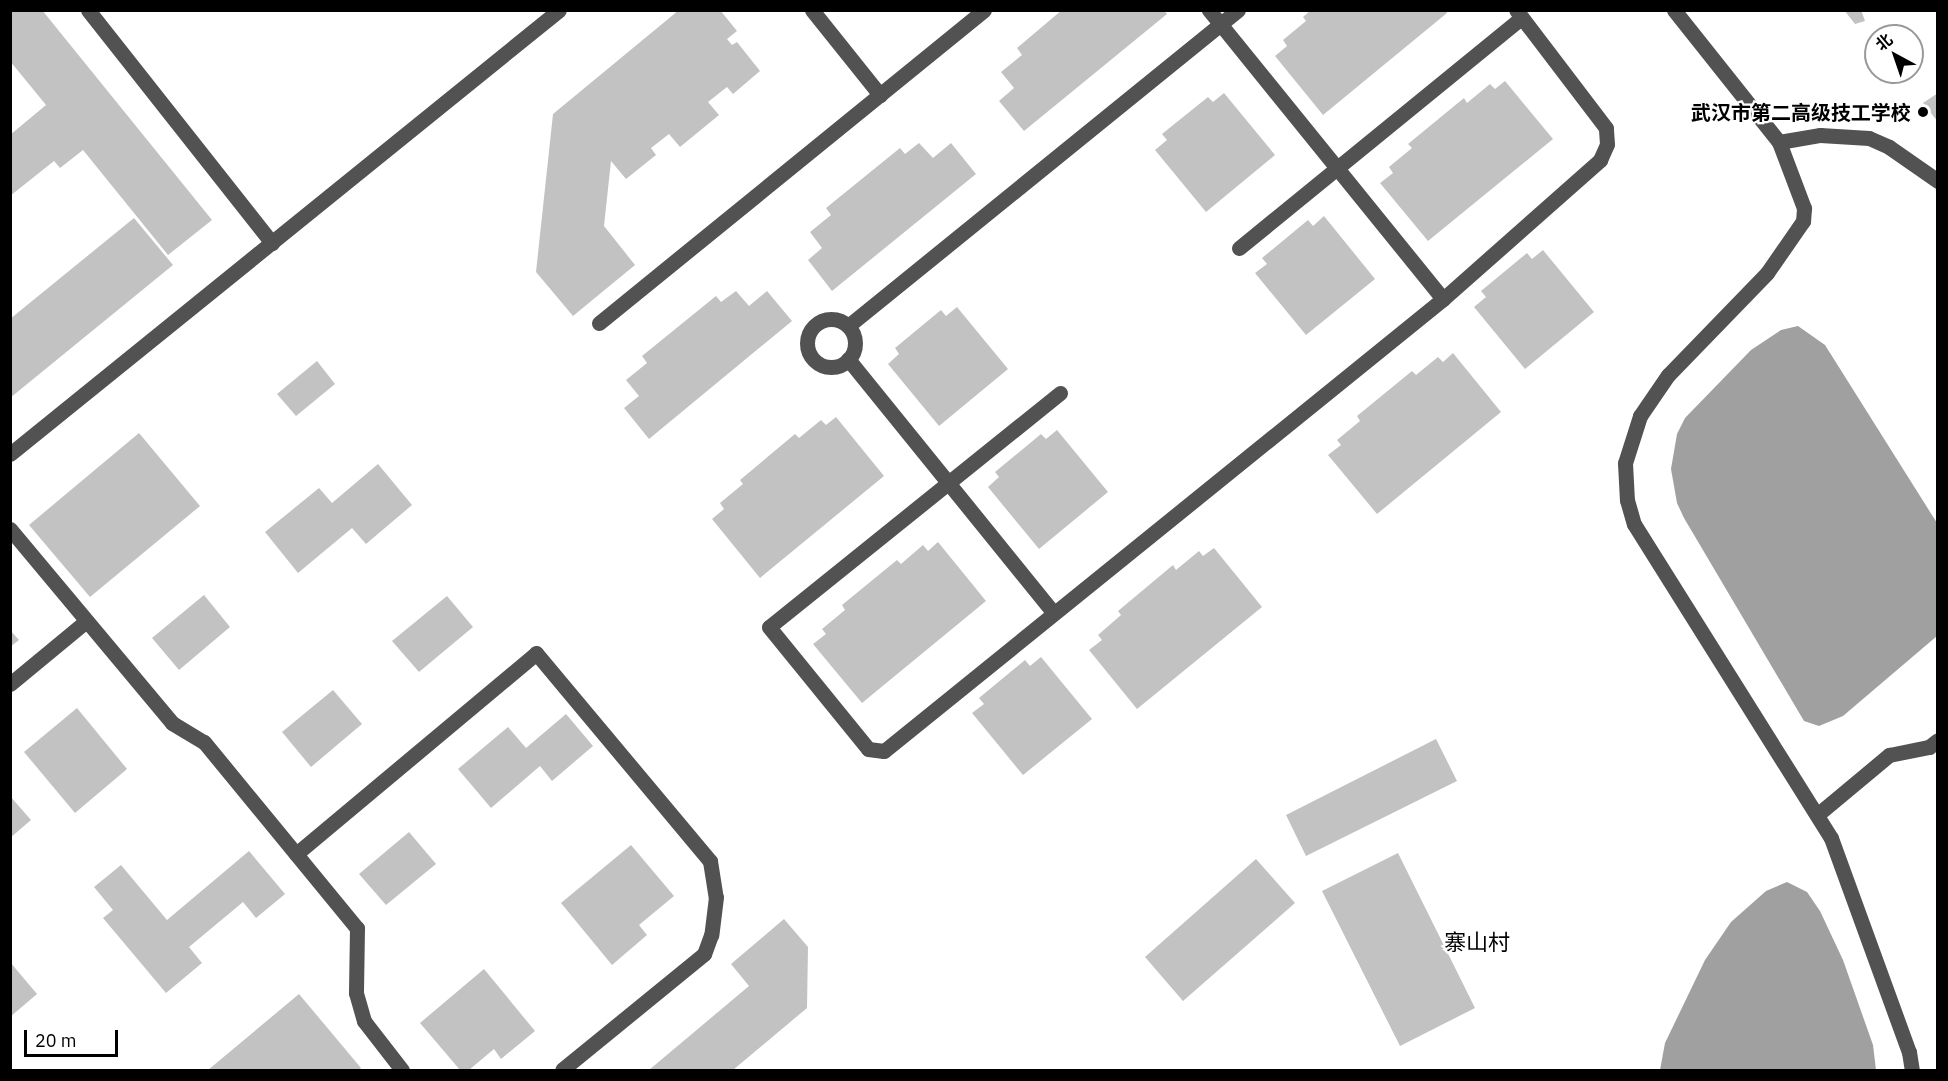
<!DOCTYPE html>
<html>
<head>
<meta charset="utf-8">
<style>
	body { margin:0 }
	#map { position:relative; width:1948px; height:1081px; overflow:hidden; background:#fff; font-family:"IBM Plex Sans","Noto Sans SC",sans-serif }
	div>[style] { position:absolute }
	.water>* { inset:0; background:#a0a0a0 }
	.building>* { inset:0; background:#c2c2c2 }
	.minor>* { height:15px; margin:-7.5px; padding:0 7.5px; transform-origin:7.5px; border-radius:7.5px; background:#525252 }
	.minor>.ring { margin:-7.5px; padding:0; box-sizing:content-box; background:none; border:15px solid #525252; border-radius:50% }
	.dots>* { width:16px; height:16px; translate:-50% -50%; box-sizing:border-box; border:3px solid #fff; border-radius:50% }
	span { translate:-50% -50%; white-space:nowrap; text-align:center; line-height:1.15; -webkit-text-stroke:4.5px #fff; paint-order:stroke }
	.poi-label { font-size:20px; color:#000; font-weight:700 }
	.right { translate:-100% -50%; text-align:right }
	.quarter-label { font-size:22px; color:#000 }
	.frame { position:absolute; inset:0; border:12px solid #000; pointer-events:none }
	.north { position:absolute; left:1864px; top:24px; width:60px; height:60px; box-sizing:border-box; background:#fff; border:2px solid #999; border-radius:50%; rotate:320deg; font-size:16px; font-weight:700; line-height:24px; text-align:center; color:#000 }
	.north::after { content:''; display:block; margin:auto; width:21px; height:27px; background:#000; clip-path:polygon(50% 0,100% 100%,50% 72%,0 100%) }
	.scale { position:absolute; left:24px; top:1030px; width:94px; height:27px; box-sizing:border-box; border:3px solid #000; border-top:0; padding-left:8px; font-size:18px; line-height:21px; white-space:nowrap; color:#000; -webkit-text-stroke:4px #fff; paint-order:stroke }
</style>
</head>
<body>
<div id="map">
	<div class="water">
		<div style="clip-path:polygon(1798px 326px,1825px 345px,1937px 523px,1937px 636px,1843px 716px,1819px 726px,1804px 721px,1684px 518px,1677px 503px,1671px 469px,1677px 434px,1685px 418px,1751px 350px,1781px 330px)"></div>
		<div style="clip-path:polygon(1787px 882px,1807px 892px,1820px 911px,1843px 960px,1873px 1045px,1876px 1070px,1660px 1070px,1665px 1043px,1705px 960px,1731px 922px,1766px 891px)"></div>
	</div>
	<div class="building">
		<div style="clip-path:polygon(10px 10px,42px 10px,212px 220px,168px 255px,83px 150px,60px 168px,54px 161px,10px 196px,10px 135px,46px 105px,10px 61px)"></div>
		<div style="clip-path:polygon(679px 10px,720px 10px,737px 31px,727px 39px,732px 45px,737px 42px,760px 71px,733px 94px,727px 87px,708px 102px,719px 115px,680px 147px,669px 134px,651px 148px,656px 155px,626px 179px,611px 161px,604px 226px,635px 265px,573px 316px,536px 272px,553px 114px)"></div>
		<div style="clip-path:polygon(1062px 10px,1164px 10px,1167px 14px,1024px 131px,999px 101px,1014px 88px,1001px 72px,1022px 55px,1017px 48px)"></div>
		<div style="clip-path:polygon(1311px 10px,1446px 10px,1447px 13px,1323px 115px,1275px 56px,1287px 46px,1283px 40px,1306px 21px,1303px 17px)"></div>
		<div style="clip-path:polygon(1844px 10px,1861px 10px,1865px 21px,1855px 24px)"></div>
		<div style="clip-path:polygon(1505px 81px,1553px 139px,1428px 241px,1380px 183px,1393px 173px,1389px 167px,1412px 148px,1408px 144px,1464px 98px,1467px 103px,1490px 84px,1495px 89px)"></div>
		<div style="clip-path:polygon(1224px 93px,1275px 155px,1206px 212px,1155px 150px,1167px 140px,1162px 134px,1208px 97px,1213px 102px)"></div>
		<div style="clip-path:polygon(1938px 93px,1938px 122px,1923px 103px)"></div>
		<div style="clip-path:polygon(919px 143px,933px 158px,951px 143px,976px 174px,832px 291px,808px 260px,822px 248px,810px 232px,831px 215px,826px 208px,900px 148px,905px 154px)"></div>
		<div style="clip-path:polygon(1324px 216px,1375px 279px,1306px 335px,1255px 273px,1267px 264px,1262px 258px,1308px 220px,1313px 226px)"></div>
		<div style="clip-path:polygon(134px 218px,173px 265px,10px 398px,10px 319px)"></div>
		<div style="clip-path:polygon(1543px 250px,1594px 312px,1525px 369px,1474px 307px,1486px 297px,1481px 291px,1527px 253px,1532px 259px)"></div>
		<div style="clip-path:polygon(736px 291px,749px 306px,767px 291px,792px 321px,649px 439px,624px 408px,639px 396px,626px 380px,647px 363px,642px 356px,716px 296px,721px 302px)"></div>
		<div style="clip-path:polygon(957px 307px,1008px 369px,939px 426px,888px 364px,899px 354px,895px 348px,941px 310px,946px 316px)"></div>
		<div style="clip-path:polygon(1453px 353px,1501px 412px,1377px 514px,1328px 455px,1341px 445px,1337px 440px,1360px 421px,1357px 416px,1412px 371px,1416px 375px,1438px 357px,1443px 362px)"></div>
		<div style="clip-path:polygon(317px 361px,335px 384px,296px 416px,277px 394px)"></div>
		<div style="clip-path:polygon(836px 417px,884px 476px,760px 578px,712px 519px,724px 509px,720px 503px,743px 484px,740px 480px,795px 434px,799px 438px,821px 420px,826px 425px)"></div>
		<div style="clip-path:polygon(1057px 430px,1108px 492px,1039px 549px,988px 487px,999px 477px,995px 472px,1041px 434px,1046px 439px)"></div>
		<div style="clip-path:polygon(139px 433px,200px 506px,90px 597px,29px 525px)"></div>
		<div style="clip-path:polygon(378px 464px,412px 505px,366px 544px,352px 528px,298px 573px,265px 532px,319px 488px,332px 503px)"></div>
		<div style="clip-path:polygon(938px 542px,986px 601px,862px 703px,813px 644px,826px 634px,822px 629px,845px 610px,842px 605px,897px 560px,901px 564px,923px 545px,928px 551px)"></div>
		<div style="clip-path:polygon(1214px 548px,1262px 607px,1137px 709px,1089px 650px,1102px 640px,1098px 635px,1121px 615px,1118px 611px,1173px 565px,1176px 570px,1199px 551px,1203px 556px)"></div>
		<div style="clip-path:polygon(204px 595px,230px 627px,179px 670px,152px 638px)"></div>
		<div style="clip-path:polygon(447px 596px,473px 627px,419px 672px,392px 641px)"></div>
		<div style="clip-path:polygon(10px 630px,19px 640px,10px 647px)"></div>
		<div style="clip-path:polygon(1041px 657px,1092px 719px,1023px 775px,972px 713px,984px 704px,979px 698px,1025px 660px,1030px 666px)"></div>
		<div style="clip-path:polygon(333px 690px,362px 724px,311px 767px,282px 732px)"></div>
		<div style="clip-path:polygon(77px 708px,127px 769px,75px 813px,24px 752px)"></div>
		<div style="clip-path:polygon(566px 714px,593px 746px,552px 781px,540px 766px,491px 808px,458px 769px,508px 727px,526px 748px)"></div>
		<div style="clip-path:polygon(1436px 739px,1457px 781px,1306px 856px,1286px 815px)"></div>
		<div style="clip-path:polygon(10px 796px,31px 820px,10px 838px)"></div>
		<div style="clip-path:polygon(409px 832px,436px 864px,386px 905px,359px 874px)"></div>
		<div style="clip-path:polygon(631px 845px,674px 896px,639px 925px,647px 935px,612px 965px,561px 903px)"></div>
		<div style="clip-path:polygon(249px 851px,285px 894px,256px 918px,243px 902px,189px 947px,202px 963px,166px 993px,103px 918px,113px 910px,94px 887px,121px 865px,167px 920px)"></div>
		<div style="clip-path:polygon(1398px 853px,1475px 1008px,1400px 1046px,1322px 891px)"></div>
		<div style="clip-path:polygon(1256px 859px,1295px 903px,1183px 1001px,1145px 957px)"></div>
		<div style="clip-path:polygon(784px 919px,808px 947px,807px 1008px,733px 1070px,649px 1070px,749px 986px,731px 964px)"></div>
		<div style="clip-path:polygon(10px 962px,37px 994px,10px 1017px)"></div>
		<div style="clip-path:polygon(484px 969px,535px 1031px,501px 1059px,494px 1049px,469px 1070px,460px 1070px,420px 1023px)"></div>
		<div style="clip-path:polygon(299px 994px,361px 1068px,359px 1070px,208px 1070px)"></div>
	</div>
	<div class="minor">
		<div style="left:88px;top:10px;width:297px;rotate:51.7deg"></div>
		<div style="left:812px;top:10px;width:109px;rotate:51.3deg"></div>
		<div style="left:1674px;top:10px;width:169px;rotate:51.5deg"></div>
		<div style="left:1779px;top:142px;width:71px;rotate:69.3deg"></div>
		<div style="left:1804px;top:208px;width:13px;rotate:94deg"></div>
		<div style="left:1803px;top:221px;width:63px;rotate:124.7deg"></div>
		<div style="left:1767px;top:273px;width:142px;rotate:134.1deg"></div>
		<div style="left:1668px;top:375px;width:50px;rotate:124.3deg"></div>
		<div style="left:1640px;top:416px;width:49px;rotate:107.7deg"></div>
		<div style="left:1625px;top:463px;width:37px;rotate:87deg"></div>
		<div style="left:1627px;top:500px;width:25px;rotate:74deg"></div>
		<div style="left:1634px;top:524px;width:371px;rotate:57.9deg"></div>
		<div style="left:1831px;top:838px;width:228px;rotate:70deg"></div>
		<div style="left:1909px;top:1052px;width:18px;rotate:81deg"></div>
		<div style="left:1779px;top:142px;width:42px;rotate:-9.7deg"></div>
		<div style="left:1820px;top:135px;width:49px;rotate:3.5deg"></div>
		<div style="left:1869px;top:138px;width:22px;rotate:24deg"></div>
		<div style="left:1889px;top:147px;width:60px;rotate:34.8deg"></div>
		<div style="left:1239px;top:248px;width:364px;rotate:-39.2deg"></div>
		<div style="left:1443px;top:299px;width:210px;rotate:-41.5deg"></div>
		<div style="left:1600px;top:160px;width:17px;rotate:-66deg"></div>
		<div style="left:1607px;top:144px;width:16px;rotate:-94deg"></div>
		<div style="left:1606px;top:128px;width:148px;rotate:-127.3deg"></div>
		<div class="ring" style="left:807px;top:319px;width:33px;height:33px"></div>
		<div style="left:599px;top:323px;width:496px;rotate:-39.1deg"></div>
		<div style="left:848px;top:326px;width:502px;rotate:-39.02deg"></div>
		<div style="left:848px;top:359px;width:327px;rotate:51deg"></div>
		<div style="left:1060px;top:393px;width:373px;rotate:141.2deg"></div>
		<div style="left:769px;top:627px;width:157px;rotate:50.9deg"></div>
		<div style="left:868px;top:749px;width:16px;rotate:7deg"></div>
		<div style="left:884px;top:751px;width:719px;rotate:-38.96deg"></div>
		<div style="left:1443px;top:299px;width:372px;rotate:-129deg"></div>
		<div style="left:10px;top:454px;width:706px;rotate:-38.96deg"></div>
		<div style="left:10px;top:529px;width:253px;rotate:50.1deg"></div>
		<div style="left:172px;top:723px;width:37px;rotate:31deg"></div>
		<div style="left:204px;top:742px;width:241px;rotate:50.6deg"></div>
		<div style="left:357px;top:928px;width:65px;rotate:90.9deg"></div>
		<div style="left:356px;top:993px;width:29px;rotate:74deg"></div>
		<div style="left:364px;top:1021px;width:62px;rotate:52.2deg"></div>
		<div style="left:10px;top:684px;width:97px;rotate:-39.6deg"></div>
		<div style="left:1817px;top:815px;width:94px;rotate:-39.8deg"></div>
		<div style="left:1889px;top:755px;width:41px;rotate:-11.3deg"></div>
		<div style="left:1929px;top:747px;width:11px;rotate:-38deg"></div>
		<div style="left:296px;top:854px;width:313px;rotate:-39.9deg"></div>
		<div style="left:536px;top:653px;width:271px;rotate:50.1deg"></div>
		<div style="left:710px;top:861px;width:36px;rotate:81deg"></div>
		<div style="left:716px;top:897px;width:38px;rotate:97deg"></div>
		<div style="left:711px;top:935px;width:20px;rotate:110deg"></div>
		<div style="left:704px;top:954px;width:183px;rotate:140.8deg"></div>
	</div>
	<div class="dots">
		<div style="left:1923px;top:112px;background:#000"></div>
	</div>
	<div class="poi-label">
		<span class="right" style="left:1911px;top:112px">武汉市第二高级技工学校</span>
	</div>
	<div class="quarter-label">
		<span style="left:1477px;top:942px">寨山村</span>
	</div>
	<div class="frame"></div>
	<div class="north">北</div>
	<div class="scale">20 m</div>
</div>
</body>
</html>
